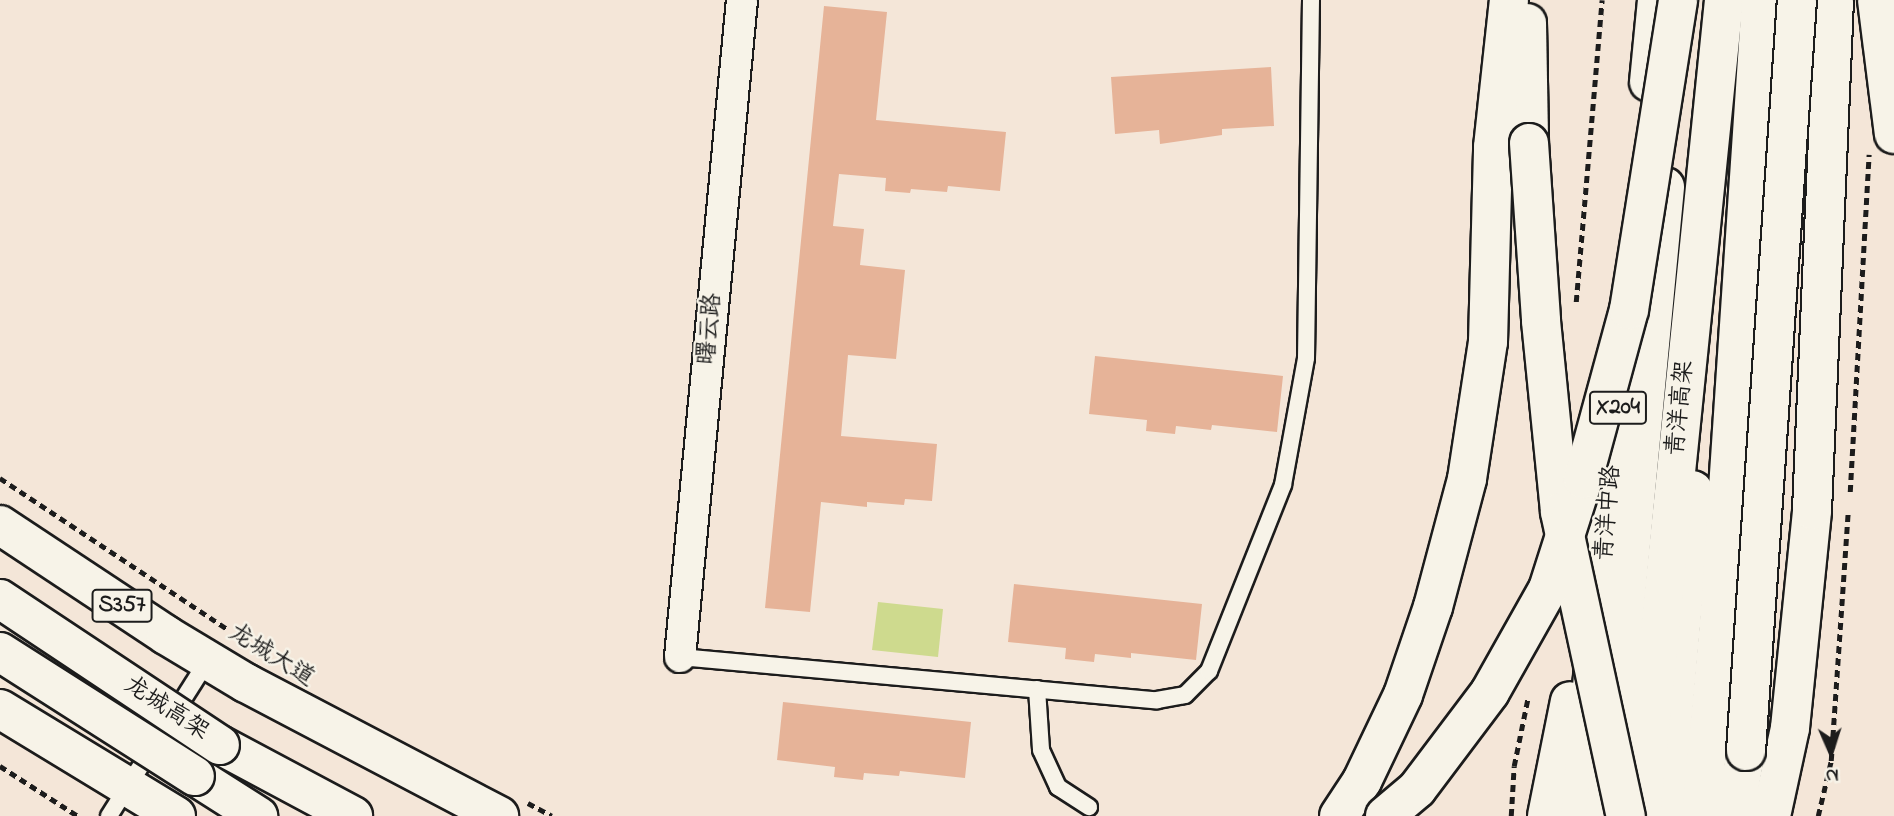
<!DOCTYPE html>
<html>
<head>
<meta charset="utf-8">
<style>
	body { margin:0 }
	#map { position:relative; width:1894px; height:816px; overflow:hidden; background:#f4e6d8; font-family:"Indie Flower","LXGW WenKai TC",sans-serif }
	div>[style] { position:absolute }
	.green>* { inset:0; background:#ceda8e }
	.building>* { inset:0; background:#e6b398 }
	.path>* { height:4.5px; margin-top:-2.25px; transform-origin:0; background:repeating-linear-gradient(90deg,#1c1c1c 0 7px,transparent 0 12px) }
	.roads { filter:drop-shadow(2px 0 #1c1c1c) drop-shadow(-2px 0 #1c1c1c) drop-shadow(0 2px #1c1c1c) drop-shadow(0 -2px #1c1c1c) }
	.service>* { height:16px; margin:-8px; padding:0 8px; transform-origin:8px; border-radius:8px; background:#f7f3e8 }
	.minor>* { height:30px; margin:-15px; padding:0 15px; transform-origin:15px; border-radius:15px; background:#f7f3e8 }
	.primary>* { height:38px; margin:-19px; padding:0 19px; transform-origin:19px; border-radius:19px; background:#f7f3e8 }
	.trunk>* { height:38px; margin:-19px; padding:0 19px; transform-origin:19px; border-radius:19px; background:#f7f3e8 }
	.bridges { filter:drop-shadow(2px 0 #1c1c1c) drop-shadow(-2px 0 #1c1c1c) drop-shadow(0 2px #1c1c1c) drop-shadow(0 -2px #1c1c1c) }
	.trunk-bridge>* { height:38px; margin:-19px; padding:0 19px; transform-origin:19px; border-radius:19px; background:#f7f3e8 }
	span { translate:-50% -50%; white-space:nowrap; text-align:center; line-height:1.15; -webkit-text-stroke:5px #f7f3e8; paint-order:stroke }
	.shield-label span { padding:2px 5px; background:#f7f3e8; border:2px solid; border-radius:5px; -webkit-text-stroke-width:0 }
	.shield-label { font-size:23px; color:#1c1c1c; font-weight:700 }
	.street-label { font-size:24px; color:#1c1c1c }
	.north { position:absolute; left:1796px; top:718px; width:70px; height:70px; -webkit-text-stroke:5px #f7f3e8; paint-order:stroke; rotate:177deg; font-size:19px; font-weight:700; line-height:28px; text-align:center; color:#1c1c1c }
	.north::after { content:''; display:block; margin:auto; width:24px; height:32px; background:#1c1c1c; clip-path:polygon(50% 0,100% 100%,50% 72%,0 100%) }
</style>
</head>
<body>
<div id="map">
	<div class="green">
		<div style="clip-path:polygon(878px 602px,943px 609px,938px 657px,872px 650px)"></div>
	</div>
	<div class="building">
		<div style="clip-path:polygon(824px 6px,887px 12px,876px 120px,1006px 132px,1000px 191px,948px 186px,947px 192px,911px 189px,910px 193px,885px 191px,886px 178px,839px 174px,833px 226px,864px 229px,860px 265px,905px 270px,896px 359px,848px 355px,841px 436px,937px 444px,932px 501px,905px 499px,904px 505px,867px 502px,867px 507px,821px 502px,810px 612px,765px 608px)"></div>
		<div style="clip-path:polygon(1271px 67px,1274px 126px,1222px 129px,1222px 135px,1160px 144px,1159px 130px,1115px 134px,1111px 77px)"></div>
		<div style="clip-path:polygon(1095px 356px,1283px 376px,1277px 432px,1212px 425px,1211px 430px,1176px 426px,1175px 434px,1146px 431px,1147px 420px,1089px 414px)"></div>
		<div style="clip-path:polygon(1014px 584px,1202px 604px,1196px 660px,1131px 653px,1131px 658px,1095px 654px,1094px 662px,1065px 659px,1066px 648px,1008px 642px)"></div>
		<div style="clip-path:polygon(783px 702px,971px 722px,965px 778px,900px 771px,899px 776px,864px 773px,863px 780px,834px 777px,835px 767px,777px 760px)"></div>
	</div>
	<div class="path">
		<div style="left:1576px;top:302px;width:303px;rotate:-85.1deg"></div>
		<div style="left:0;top:478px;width:273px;rotate:33.6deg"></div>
		<div style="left:1850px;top:492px;width:338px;rotate:-86.8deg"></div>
		<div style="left:0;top:766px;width:93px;rotate:32.7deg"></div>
		<div style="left:528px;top:803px;width:27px;rotate:28deg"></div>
		<div style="left:1511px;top:816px;width:50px;rotate:-86.6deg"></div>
		<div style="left:1514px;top:766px;width:70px;rotate:-78.5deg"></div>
		<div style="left:1818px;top:816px;width:57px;rotate:-76.7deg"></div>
		<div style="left:1831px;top:761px;width:248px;rotate:-86.1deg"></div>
	</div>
	<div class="roads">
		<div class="service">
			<div style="left:680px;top:657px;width:479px;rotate:5.2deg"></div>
			<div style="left:1157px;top:700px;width:28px;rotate:-10deg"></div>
			<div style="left:1185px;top:695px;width:34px;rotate:-45deg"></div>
			<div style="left:1209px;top:671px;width:200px;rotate:-68.3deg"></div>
			<div style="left:1283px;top:485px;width:129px;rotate:-79.7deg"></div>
			<div style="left:1306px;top:358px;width:358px;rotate:-89.2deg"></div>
			<div style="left:1037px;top:689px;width:61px;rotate:86.2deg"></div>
			<div style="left:1041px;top:750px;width:41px;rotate:65.3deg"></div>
			<div style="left:1058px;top:787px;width:37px;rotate:33deg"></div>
			<div style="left:109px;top:816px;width:185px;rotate:-57.6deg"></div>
		</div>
		<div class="minor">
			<div style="left:680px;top:657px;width:660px;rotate:-84.61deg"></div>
		</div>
		<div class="primary">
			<div style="left:1649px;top:82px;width:82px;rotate:-84.4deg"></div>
			<div style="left:0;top:525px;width:199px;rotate:33.5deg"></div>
			<div style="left:166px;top:635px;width:93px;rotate:31deg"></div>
			<div style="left:246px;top:683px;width:286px;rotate:27.7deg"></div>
			<div style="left:0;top:709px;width:206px;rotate:31.3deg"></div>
			<div style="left:1547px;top:816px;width:117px;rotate:-78.7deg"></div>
			<div style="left:1580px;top:816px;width:440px;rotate:-84.7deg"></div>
			<div style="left:1664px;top:816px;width:327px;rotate:-84.9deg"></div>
			<div style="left:1771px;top:816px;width:90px;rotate:-77.8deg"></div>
			<div style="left:1790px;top:728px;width:219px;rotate:-84.2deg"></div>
			<div style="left:1812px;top:510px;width:510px;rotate:-87.53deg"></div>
		</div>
		<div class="trunk">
			<div style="left:1877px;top:0;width:135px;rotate:82.8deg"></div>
			<div style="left:1527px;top:23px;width:120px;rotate:89deg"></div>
			<div style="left:220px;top:745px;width:151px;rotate:28.1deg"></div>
			<div style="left:195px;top:776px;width:75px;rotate:32.4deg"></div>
			<div style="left:1339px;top:816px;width:42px;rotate:-56.7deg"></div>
			<div style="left:1362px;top:781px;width:95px;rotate:-64.5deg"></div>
			<div style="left:1403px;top:695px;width:93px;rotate:-71.2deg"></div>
			<div style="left:1433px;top:607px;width:132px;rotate:-75.1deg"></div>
			<div style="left:1467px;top:479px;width:139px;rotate:-81.3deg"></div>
			<div style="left:1488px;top:342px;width:195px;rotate:-88.5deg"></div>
			<div style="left:1493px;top:147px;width:148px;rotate:-83.8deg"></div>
			<div style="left:1605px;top:816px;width:632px;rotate:-84.55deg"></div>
			<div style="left:1641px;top:816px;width:820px;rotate:-84.19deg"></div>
			<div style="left:1701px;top:816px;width:195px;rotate:-84.7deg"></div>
			<div style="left:1719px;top:622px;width:623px;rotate:-86.14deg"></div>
			<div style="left:1734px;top:816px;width:66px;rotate:-79.5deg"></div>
		</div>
	</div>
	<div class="bridges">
		<div class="trunk-bridge">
			<div style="left:1529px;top:143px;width:178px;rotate:86.1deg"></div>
			<div style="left:1541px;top:321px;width:192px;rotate:84.3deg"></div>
			<div style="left:1560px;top:512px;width:311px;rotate:77.8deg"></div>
			<div style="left:0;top:599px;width:264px;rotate:33.6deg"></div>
			<div style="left:0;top:652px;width:231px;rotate:32.5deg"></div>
			<div style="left:1746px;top:751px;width:753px;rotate:-86.12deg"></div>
			<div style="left:1385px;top:816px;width:42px;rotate:-40.2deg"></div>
			<div style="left:1417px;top:789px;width:121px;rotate:-53deg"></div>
			<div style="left:1490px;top:692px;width:118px;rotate:-60.6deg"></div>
			<div style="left:1548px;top:589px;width:115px;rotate:-72.3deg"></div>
			<div style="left:1583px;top:479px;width:175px;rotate:-74.8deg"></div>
			<div style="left:1629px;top:310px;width:314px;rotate:-81deg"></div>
		</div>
	</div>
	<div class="shield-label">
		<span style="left:1618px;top:408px">X204</span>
		<span style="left:122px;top:606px">S357</span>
	</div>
	<div class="street-label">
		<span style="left:711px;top:329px;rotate:-85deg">曙云路</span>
		<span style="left:1681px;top:408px;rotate:-84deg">青洋高架</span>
		<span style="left:1609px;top:513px;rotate:-85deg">青洋中路</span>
		<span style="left:271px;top:656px;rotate:32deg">龙城大道</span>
		<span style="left:166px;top:709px;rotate:33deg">龙城高架</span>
	</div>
	<div class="north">N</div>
</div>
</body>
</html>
